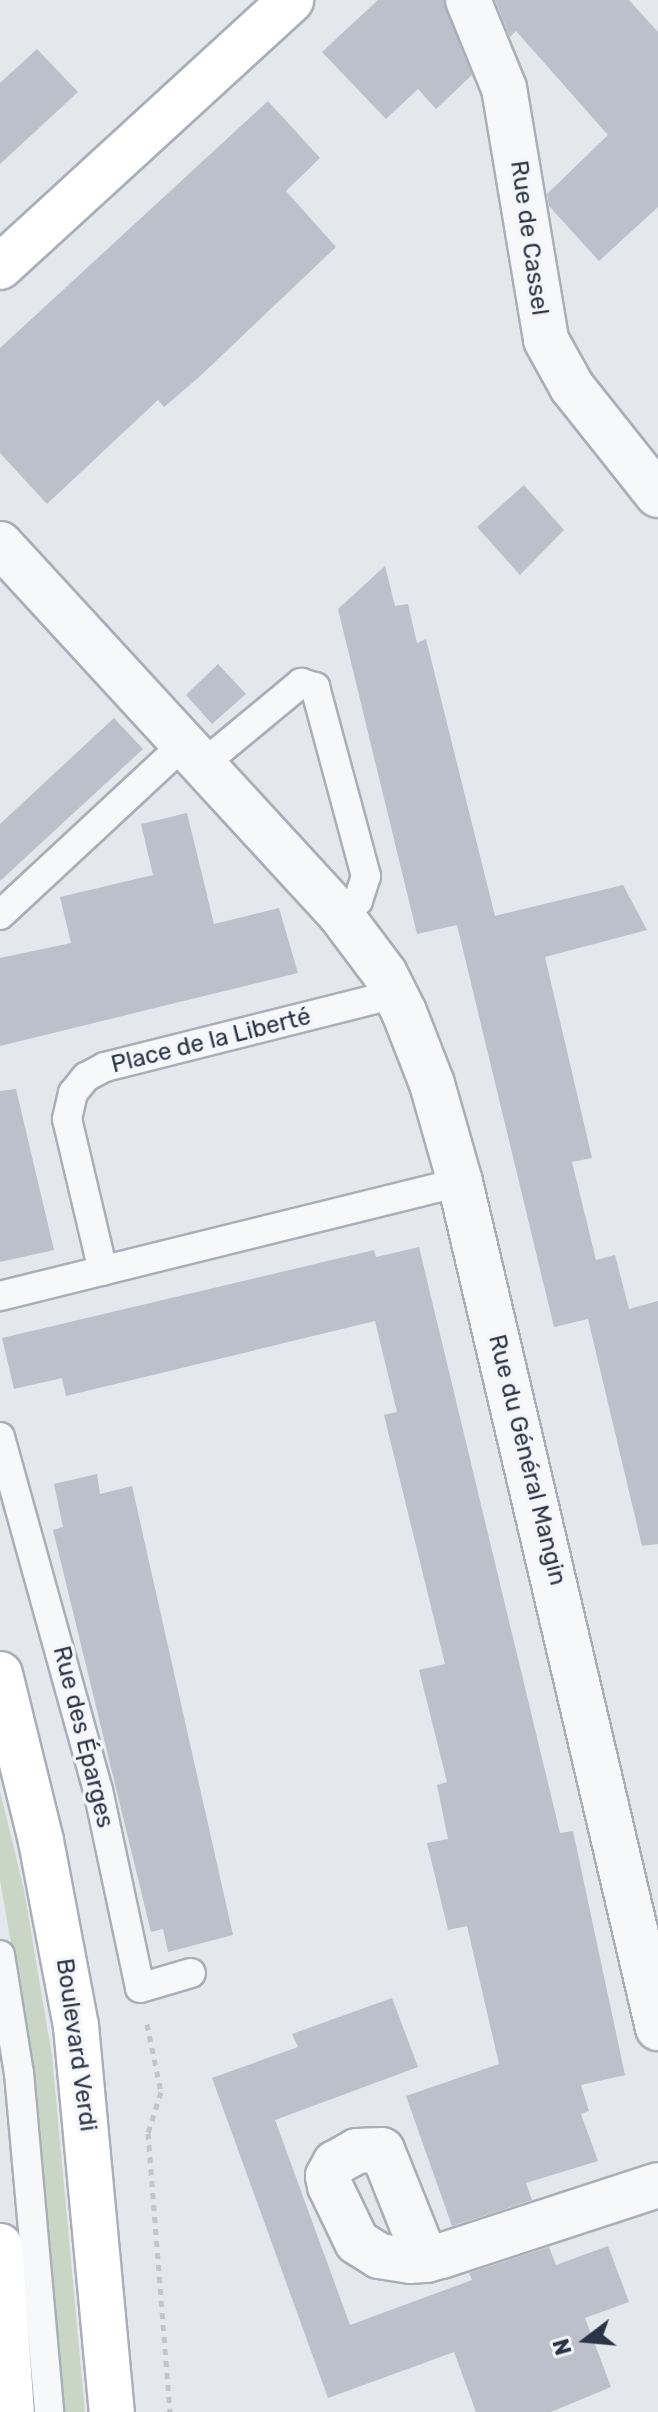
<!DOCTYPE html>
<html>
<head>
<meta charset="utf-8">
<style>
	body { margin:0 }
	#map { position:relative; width:658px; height:2412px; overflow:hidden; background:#e4e7ec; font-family:Rubik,sans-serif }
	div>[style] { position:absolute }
	.green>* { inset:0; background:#c9d6c5 }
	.building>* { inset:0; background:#bbc0ca }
	.path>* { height:5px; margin-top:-2.5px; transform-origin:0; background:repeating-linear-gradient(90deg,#c2c5cb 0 6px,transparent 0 12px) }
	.roads { filter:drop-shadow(2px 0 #a9aeb7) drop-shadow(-2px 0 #a9aeb7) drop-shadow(0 2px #a9aeb7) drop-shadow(0 -2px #a9aeb7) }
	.lane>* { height:28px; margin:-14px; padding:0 14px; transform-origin:14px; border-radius:14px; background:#f7f8fa }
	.street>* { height:44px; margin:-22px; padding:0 22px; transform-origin:22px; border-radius:22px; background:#f7f8fa }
	.secondary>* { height:44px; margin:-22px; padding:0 22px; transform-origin:22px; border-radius:22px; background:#fff }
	span { translate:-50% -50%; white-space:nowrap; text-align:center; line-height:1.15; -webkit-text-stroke:7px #f4f6f9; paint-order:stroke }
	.street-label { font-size:24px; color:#2b3445 }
	.north { position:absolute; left:546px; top:2300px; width:80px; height:80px; -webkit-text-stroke:6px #f4f6f9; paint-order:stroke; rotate:254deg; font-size:22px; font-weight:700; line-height:32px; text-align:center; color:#2b3445 }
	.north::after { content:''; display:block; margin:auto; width:28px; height:36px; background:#2b3445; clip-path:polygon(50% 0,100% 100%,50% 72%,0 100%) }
</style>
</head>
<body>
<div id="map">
	<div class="green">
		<div style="clip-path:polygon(0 1791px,24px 1890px,52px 2056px,85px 2412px,64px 2412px,37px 2091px,0 1880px)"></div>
	</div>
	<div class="building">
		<div style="clip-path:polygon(378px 0,444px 0,472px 75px,436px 109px,418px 89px,386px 119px,322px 52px)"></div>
		<div style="clip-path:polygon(495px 0,629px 0,658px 32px,658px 207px,599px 261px,549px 206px,547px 194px,608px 135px,516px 31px,510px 37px)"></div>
		<div style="clip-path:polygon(37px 49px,78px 92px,0 164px,0 83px)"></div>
		<div style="clip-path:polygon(268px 101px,320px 158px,286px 191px,336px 247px,198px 378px,164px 407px,158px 400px,47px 504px,0 453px,0 348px)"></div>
		<div style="clip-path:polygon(524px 485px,564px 530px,520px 575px,477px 527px)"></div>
		<div style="clip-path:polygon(385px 566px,395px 606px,408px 604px,417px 643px,426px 639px,495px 916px,623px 885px,647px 930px,545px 957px,592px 1158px,572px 1162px,596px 1260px,615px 1255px,629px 1309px,658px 1301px,658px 1544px,642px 1546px,588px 1319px,554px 1327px,457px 925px,417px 934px,338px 609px)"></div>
		<div style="clip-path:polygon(218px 664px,246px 694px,212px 724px,186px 695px)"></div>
		<div style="clip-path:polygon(114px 718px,143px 749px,0 881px,0 824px)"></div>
		<div style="clip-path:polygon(187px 813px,214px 924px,279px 908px,298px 973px,0 1046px,0 958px,71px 943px,60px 897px,153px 875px,141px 824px)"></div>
		<div style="clip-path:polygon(16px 1089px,54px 1250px,0 1262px,0 1091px)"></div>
		<div style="clip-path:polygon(419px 1247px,560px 1833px,573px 1831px,625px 2075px,581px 2085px,589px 2111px,581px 2114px,598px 2161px,526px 2183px,532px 2200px,452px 2226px,406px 2096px,499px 2064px,467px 1926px,448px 1930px,427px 1843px,448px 1839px,437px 1785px,447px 1782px,419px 1670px,445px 1664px,384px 1415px,397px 1412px,375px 1321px,66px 1396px,62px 1378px,14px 1389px,2px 1338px,374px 1250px,376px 1257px)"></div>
		<div style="clip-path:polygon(97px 1474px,100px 1494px,132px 1486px,233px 1935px,168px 1952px,163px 1929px,151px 1932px,53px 1530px,63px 1527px,54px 1484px)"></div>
		<div style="clip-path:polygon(392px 1998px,418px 2067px,275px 2120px,350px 2325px,472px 2280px,469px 2273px,549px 2247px,556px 2265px,608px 2246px,629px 2302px,585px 2318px,611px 2387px,551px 2412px,476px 2412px,454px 2352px,328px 2398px,212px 2078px,298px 2047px,292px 2034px)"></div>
	</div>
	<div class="path">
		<div style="left:147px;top:2024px;width:69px;rotate:78.4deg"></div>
		<div style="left:161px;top:2092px;width:43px;rotate:107.6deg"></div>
		<div style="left:148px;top:2133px;width:280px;rotate:85.5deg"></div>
	</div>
	<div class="roads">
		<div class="lane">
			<div style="left:202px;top:765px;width:129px;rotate:-39.6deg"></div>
			<div style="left:301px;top:683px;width:15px;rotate:16deg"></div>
			<div style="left:315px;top:687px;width:196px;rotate:74.9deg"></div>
			<div style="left:366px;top:876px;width:26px;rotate:108deg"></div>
			<div style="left:358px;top:901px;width:22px;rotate:144deg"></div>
			<div style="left:0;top:915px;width:250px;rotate:-42.9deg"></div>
			<div style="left:103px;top:1271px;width:156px;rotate:-103.3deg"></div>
			<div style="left:67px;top:1119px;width:27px;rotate:-77deg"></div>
			<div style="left:73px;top:1093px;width:21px;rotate:-51deg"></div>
			<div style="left:86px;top:1077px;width:21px;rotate:-28deg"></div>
			<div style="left:105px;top:1067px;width:299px;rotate:-14.1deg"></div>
			<div style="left:0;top:1296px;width:474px;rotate:-13.9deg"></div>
			<div style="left:0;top:1437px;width:366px;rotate:74.5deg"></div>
			<div style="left:98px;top:1790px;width:202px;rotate:78deg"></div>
			<div style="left:140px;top:1988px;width:53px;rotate:-16.4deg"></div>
			<div style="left:0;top:1955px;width:120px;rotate:80.9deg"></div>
			<div style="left:19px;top:2073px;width:340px;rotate:84.9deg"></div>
		</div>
		<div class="street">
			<div style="left:468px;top:0;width:95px;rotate:67.8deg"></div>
			<div style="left:504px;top:88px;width:255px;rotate:80.5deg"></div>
			<div style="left:546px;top:340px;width:54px;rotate:61deg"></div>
			<div style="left:572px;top:387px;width:138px;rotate:51.5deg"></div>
			<div style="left:0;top:544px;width:502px;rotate:47.42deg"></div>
			<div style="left:340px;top:914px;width:75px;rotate:53.1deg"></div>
			<div style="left:385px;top:974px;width:42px;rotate:63.4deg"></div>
			<div style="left:404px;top:1012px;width:77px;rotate:68.7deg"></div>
			<div style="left:432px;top:1084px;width:102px;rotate:74.1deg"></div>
			<div style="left:460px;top:1182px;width:869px;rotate:76.83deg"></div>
			<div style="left:426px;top:2260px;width:118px;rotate:-111.8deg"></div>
			<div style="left:382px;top:2150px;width:25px;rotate:178deg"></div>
			<div style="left:357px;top:2151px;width:25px;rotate:151deg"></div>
			<div style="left:335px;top:2163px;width:15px;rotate:118deg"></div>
			<div style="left:328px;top:2176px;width:10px;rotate:79deg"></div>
			<div style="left:330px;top:2186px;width:62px;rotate:64.3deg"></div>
			<div style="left:357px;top:2242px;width:26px;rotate:32deg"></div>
			<div style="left:379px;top:2256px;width:31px;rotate:9deg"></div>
			<div style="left:410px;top:2261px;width:16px;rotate:-4deg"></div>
			<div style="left:426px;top:2260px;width:16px;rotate:-15deg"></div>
			<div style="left:441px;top:2256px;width:228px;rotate:-18.1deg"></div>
		</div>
		<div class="secondary">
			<div style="left:0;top:267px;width:395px;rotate:-42.5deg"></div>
			<div style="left:0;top:1674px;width:172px;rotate:76.2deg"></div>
			<div style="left:41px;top:1841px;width:188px;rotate:79.3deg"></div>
			<div style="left:76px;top:2026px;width:388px;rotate:84.7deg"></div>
			<div style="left:0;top:2246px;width:166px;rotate:85.9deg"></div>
		</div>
	</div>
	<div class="street-label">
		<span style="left:529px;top:238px;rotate:82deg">Rue de Cassel</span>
		<span style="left:211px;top:1041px;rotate:-14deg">Place de la Liberté</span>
		<span style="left:527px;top:1460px;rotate:76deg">Rue du Général Mangin</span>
		<span style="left:83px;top:1737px;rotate:76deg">Rue des Éparges</span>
		<span style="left:76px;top:2045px;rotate:82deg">Boulevard Verdi</span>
	</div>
	<div class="north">N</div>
</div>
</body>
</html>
